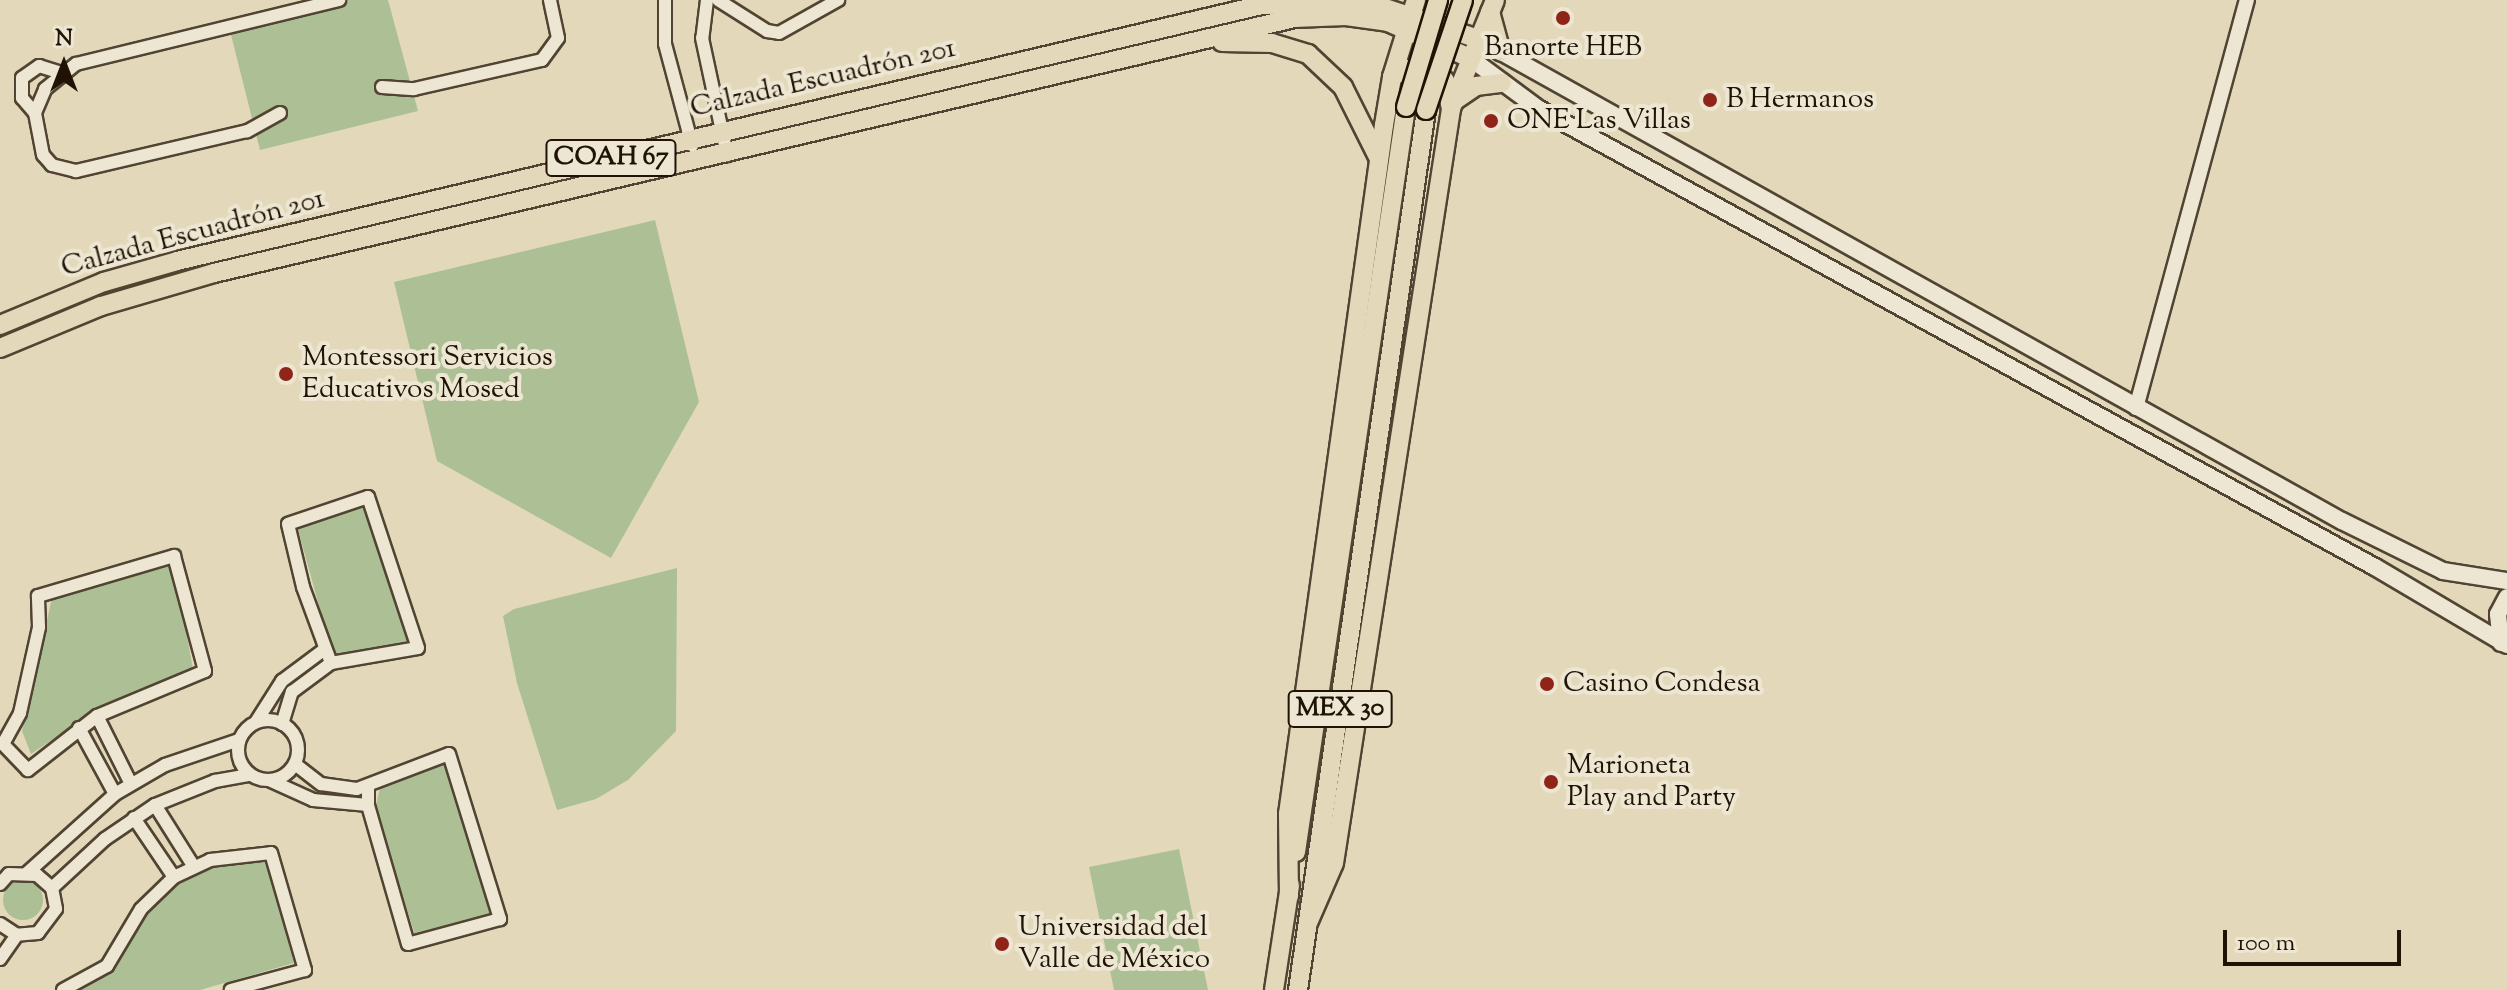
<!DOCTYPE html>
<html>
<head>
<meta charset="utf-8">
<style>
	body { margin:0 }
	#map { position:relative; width:2507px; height:990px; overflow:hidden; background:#e3d9ba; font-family:"Sorts Mill Goudy",serif }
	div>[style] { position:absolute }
	.green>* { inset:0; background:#adc095 }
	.round { border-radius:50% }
	.roads { filter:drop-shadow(2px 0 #514432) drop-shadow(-2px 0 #514432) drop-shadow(0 2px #514432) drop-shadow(0 -2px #514432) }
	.minor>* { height:12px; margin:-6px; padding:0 6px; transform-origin:6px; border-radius:6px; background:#ede6d2 }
	.minor>.ring { margin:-6px; padding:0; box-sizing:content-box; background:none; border:12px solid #ede6d2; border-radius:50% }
	.tertiary>* { height:14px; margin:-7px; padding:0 7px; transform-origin:7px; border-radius:7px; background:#ede6d2 }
	.secondary>* { height:16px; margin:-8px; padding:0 8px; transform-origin:8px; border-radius:8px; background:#ede6d2 }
	.primary>* { height:18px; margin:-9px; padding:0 9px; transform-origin:9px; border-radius:9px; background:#e3d9ba }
	.bridges { filter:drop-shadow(2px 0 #201305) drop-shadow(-2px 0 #201305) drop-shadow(0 2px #201305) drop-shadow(0 -2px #201305) }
	.primary-bridge>* { height:18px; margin:-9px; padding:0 9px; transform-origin:9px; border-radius:9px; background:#e3d9ba }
	.dots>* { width:22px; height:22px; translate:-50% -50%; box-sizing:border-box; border:4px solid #ede6d2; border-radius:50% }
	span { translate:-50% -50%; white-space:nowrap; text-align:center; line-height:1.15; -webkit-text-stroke:8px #ede6d2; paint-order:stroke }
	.shield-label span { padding:2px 6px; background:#ede6d2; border:2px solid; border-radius:6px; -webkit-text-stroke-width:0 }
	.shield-label { font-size:26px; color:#201305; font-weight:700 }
	.poi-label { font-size:28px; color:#201305 }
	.left { translate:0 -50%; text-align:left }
	.street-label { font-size:28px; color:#201305 }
	.north { position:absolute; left:24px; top:24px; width:80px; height:80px; -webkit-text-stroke:6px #ede6d2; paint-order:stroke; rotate:0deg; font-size:22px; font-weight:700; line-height:32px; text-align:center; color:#201305 }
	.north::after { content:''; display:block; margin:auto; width:28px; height:36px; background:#201305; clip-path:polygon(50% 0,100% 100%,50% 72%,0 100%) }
	.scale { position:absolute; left:2223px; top:930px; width:178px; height:36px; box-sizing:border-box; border:4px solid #201305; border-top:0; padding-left:10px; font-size:24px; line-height:28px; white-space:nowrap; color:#201305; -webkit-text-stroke:6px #ede6d2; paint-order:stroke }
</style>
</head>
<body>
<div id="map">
	<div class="green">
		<div style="clip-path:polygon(348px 0,388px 0,418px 111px,260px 150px,229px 27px)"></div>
		<div style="clip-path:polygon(655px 220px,699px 402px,611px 558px,437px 461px,394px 282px)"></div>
		<div style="clip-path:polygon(368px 504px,409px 641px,333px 656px,297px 526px)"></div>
		<div style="clip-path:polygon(174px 565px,193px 669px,98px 709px,31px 754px,22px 731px,52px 598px)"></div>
		<div style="clip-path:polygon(677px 568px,676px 731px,628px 780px,596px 799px,557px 810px,517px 683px,503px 616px,514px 609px)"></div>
		<div style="clip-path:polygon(445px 761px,493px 916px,415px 935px,375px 809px,380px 788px)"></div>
		<div style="clip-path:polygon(1179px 849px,1208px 990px,1114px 990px,1089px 867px)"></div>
		<div style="clip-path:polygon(266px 862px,294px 963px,200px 990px,77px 990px,115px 969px,145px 912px,176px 882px,211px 866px)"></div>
		<div class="round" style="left:3px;top:880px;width:40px;height:40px"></div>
	</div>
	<div class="roads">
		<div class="minor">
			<div style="left:665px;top:0;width:44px;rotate:90deg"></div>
			<div style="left:665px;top:44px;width:105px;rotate:75deg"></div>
			<div style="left:707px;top:0;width:38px;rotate:97deg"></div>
			<div style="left:702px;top:38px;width:120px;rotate:77.9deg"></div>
			<div style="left:718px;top:0;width:58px;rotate:32.3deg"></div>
			<div style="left:767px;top:31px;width:12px;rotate:9deg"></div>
			<div style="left:779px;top:33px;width:68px;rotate:-29.2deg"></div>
			<div style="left:382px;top:87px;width:32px;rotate:4deg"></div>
			<div style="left:414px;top:89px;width:131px;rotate:-12.8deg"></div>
			<div style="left:542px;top:60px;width:27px;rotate:-54deg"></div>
			<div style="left:558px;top:38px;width:39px;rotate:-102deg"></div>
			<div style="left:35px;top:113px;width:20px;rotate:-131deg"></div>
			<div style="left:22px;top:98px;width:20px;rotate:-90deg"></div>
			<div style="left:22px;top:78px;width:21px;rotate:-35deg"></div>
			<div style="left:39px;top:66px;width:21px;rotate:17deg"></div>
			<div style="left:280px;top:113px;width:38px;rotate:151deg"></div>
			<div style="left:247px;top:131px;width:176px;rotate:166.8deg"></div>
			<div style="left:76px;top:171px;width:25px;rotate:-166deg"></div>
			<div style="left:52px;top:165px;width:13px;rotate:-132deg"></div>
			<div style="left:43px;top:155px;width:43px;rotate:-100.8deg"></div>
			<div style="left:35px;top:113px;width:26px;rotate:-67deg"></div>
			<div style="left:45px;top:89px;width:40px;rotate:-39deg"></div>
			<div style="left:76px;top:64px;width:271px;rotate:-13.7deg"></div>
			<div style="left:174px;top:556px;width:119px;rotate:74.9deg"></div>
			<div style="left:205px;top:671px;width:117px;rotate:157.4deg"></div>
			<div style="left:97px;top:716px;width:88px;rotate:142deg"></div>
			<div style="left:28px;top:770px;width:36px;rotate:-134deg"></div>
			<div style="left:3px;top:744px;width:35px;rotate:-61deg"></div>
			<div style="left:20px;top:713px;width:88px;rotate:-77.5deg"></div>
			<div style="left:39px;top:627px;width:31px;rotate:-92deg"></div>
			<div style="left:38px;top:596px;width:142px;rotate:-16.4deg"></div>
			<div style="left:97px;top:716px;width:76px;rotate:63.4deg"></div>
			<div class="ring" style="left:238px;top:720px;width:48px;height:48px"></div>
			<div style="left:256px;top:722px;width:49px;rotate:-57.6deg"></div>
			<div style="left:282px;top:681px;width:54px;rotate:-36.7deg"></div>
			<div style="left:282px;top:724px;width:34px;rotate:-73deg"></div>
			<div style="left:292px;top:692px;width:49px;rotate:-36.6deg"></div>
			<div style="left:331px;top:663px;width:88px;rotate:-9.8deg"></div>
			<div style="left:418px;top:648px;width:159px;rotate:-108.3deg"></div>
			<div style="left:368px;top:497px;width:84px;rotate:161.4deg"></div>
			<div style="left:288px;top:524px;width:65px;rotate:76.6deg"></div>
			<div style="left:303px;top:587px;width:81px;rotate:69.8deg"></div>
			<div style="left:79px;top:728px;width:75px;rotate:61.4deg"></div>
			<div style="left:295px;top:764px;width:33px;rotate:38deg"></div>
			<div style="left:321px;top:784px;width:36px;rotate:8deg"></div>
			<div style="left:357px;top:789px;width:98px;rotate:-20.8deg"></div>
			<div style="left:449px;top:754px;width:173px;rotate:72.8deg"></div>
			<div style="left:500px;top:919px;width:95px;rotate:164.8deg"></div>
			<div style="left:408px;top:944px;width:145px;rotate:-106.1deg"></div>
			<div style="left:368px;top:805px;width:19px;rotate:-90deg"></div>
			<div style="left:269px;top:780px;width:48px;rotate:24.4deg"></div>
			<div style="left:313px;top:800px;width:55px;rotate:5.2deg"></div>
			<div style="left:155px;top:805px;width:73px;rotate:57.8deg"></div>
			<div style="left:134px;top:818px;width:71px;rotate:55.9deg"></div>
			<div style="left:27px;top:873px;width:118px;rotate:-41.9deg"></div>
			<div style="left:115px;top:794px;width:58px;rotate:-30.1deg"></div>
			<div style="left:165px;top:765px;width:78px;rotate:-18.7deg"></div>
			<div style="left:0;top:884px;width:13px;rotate:-48deg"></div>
			<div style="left:9px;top:874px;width:28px;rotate:2deg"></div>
			<div style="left:37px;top:875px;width:20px;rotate:41deg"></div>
			<div style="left:52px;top:888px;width:21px;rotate:79deg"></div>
			<div style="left:56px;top:909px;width:30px;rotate:127deg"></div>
			<div style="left:38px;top:933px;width:21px;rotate:175deg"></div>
			<div style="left:17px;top:935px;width:20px;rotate:-147deg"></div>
			<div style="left:52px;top:888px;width:72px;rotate:-42.8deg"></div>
			<div style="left:105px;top:839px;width:60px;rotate:-34.2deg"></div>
			<div style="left:155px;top:805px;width:65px;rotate:-21.8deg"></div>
			<div style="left:215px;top:781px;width:35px;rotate:-10deg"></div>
			<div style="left:0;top:959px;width:29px;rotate:-55deg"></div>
			<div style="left:63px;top:990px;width:50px;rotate:-28.6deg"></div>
			<div style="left:107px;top:966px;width:66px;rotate:-59.2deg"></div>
			<div style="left:141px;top:909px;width:46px;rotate:-44.1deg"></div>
			<div style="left:174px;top:877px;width:40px;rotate:-25deg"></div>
			<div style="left:210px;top:860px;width:61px;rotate:-6.5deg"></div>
			<div style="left:271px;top:853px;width:122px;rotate:73.8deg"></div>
			<div style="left:305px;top:970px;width:77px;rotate:164.9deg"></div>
		</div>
		<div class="tertiary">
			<div style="left:2136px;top:408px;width:423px;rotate:-74.8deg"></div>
		</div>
		<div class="secondary">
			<div style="left:1478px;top:39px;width:989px;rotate:29.16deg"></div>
			<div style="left:2342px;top:521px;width:113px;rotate:26.3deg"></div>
			<div style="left:2443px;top:571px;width:65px;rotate:8.9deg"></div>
			<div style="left:1470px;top:58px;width:86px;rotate:36.5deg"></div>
			<div style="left:1539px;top:109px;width:953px;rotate:28.72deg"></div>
			<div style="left:2375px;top:567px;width:153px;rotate:30.6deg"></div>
			<div style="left:2501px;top:643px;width:29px;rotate:-96deg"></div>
			<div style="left:2498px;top:614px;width:19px;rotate:-62deg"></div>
		</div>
		<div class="primary">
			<div style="left:1490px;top:12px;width:41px;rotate:74.6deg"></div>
			<div style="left:1222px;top:42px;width:50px;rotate:1.1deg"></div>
			<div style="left:1272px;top:43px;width:38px;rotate:17deg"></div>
			<div style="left:1308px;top:54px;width:48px;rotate:43.3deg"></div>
			<div style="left:1343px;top:87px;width:78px;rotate:63.4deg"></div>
			<div style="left:1454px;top:101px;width:27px;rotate:-34deg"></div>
			<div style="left:1476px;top:86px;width:26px;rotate:-7deg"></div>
			<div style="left:1452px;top:106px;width:114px;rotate:-67.9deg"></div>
			<div style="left:0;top:325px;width:113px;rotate:-22.5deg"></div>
			<div style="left:104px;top:282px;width:76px;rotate:-16deg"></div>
			<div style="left:177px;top:261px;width:1115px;rotate:-13.28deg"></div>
			<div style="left:1262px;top:5px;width:111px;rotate:-0.5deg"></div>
			<div style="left:1373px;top:4px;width:111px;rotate:18.4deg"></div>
			<div style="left:0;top:348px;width:109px;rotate:-22.6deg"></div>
			<div style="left:101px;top:306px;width:118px;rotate:-16.3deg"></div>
			<div style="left:214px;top:273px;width:1110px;rotate:-13.28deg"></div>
			<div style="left:1294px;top:18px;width:52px;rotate:-2.2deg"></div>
			<div style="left:1346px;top:16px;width:42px;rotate:8.1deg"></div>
			<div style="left:1388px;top:22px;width:90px;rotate:23.7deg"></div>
			<div style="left:1296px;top:852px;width:753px;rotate:-81.6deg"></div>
			<div style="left:1289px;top:896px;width:82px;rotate:-90.7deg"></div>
			<div style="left:1288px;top:814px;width:696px;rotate:-82.07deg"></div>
			<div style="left:1384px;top:125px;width:49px;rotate:-80.5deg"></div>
			<div style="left:1392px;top:77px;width:81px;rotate:-72.7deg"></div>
			<div style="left:1308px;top:923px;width:65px;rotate:-66.6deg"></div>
			<div style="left:1334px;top:863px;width:763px;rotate:-81.18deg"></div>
			<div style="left:1451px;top:109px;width:29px;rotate:-102deg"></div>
			<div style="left:1445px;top:81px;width:15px;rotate:-138deg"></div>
			<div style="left:1434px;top:71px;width:29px;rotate:-176deg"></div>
			<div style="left:1405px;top:69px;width:15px;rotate:148deg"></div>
			<div style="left:1274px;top:990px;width:106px;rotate:-81.3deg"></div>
			<div style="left:1298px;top:990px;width:889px;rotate:-81.72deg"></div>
		</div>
	</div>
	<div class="bridges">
		<div class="primary-bridge">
			<div style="left:1406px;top:107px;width:112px;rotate:-73.3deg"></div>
			<div style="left:1426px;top:110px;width:116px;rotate:-71.4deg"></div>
		</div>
	</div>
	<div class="dots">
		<div style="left:1563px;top:18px;background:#8f2418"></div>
		<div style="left:1710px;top:100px;background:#8f2418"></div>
		<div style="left:1491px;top:121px;background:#8f2418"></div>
		<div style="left:286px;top:374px;background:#8f2418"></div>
		<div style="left:1547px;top:684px;background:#8f2418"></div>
		<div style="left:1551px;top:782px;background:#8f2418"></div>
		<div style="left:1002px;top:944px;background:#8f2418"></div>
	</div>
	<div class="shield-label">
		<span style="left:611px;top:158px">COAH 67</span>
		<span style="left:1340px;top:709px">MEX 30</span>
	</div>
	<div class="poi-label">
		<span style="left:1563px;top:48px">Banorte HEB</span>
		<span class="left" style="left:1726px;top:100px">B Hermanos</span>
		<span class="left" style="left:1507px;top:121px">ONE Las Villas</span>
		<span class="left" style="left:302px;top:374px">Montessori Servicios<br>Educativos Mosed</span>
		<span class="left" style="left:1563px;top:684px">Casino Condesa</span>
		<span class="left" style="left:1567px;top:782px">Marioneta<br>Play and Party</span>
		<span class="left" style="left:1018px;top:944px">Universidad del<br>Valle de México</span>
	</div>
	<div class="street-label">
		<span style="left:823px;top:79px;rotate:-13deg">Calzada Escuadrón 201</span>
		<span style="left:193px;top:234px;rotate:-15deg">Calzada Escuadrón 201</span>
	</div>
	<div class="north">N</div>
	<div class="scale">100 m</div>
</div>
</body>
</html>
